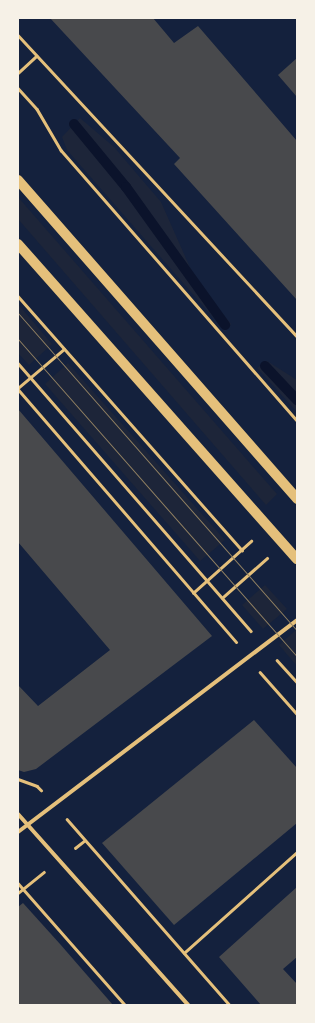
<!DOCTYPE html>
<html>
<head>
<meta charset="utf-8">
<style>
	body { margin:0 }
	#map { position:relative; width:315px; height:1023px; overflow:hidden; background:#14213d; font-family:"IBM Plex Serif",serif }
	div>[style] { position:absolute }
	.green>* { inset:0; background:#1d2539 }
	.stream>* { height:10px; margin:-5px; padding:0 5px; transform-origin:5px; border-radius:5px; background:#0b132b }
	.building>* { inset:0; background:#48494c }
	.path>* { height:2.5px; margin:-1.25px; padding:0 1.25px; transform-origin:1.25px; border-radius:1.25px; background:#e5c07b }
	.minor>* { height:4px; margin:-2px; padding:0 2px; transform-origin:2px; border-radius:2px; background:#e5c07b }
	.primary>* { height:10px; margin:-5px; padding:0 5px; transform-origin:5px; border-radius:5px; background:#e5c07b }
	.tram>* { height:1px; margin:-0.5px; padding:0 0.5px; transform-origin:0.5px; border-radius:0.5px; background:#918062 }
	span { translate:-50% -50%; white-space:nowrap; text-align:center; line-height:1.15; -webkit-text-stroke:4px #f6f1e7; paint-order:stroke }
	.frame { position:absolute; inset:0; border:19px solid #f6f1e7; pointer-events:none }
</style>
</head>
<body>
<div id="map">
	<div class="green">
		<div style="clip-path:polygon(80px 118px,114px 147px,161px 202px,196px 281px,231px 324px,225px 331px,67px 150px,62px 137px)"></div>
		<div style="clip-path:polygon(18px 197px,277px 494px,266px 505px,18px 219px)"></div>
		<div style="clip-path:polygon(18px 304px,52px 344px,29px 365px,18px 353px)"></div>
		<div style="clip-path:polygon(267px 361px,297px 380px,297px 412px,257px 368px)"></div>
		<div style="clip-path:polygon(68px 363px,225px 540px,200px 561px,45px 384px)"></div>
		<div style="clip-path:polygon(265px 585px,287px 609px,263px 629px,242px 605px)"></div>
		<div style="clip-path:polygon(297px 629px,297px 666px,279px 645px)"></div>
	</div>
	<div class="stream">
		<div style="left:74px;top:124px;width:82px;rotate:50.5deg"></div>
		<div style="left:126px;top:187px;width:170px;rotate:54.3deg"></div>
		<div style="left:265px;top:366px;width:47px;rotate:46.7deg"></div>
	</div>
	<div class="building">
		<div style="clip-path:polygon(50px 18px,153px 18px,174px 43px,198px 26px,297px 141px,297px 300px,174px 164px,180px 158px)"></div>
		<div style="clip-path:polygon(297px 58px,297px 97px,278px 75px)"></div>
		<div style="clip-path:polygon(18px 409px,212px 636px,36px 769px,24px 772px,18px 770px,18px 685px,38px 706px,110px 650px,18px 542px)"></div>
		<div style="clip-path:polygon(254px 720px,297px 768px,297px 823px,174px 925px,102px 843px)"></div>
		<div style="clip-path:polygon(297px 887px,297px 957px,283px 969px,297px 984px,297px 1005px,261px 1005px,219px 957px)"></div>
		<div style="clip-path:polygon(23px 903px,60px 944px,113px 1005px,18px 1005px,18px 907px)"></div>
	</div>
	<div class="path">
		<div style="left:18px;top:35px;width:410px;rotate:47.2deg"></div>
		<div style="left:18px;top:73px;width:25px;rotate:-43deg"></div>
		<div style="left:18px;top:88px;width:28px;rotate:48deg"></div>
		<div style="left:37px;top:109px;width:48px;rotate:59.7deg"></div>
		<div style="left:61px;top:150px;width:359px;rotate:48.9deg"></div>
		<div style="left:18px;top:296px;width:339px;rotate:48.6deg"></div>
		<div style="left:18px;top:363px;width:355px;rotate:49deg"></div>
		<div style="left:18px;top:388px;width:60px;rotate:-40.3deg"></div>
		<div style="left:18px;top:389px;width:334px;rotate:49.2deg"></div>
		<div style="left:193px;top:593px;width:78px;rotate:-41.9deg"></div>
		<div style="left:222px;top:598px;width:60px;rotate:-41.6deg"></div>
		<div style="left:277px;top:660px;width:30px;rotate:48deg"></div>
		<div style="left:260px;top:672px;width:56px;rotate:48.6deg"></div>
		<div style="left:18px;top:779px;width:20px;rotate:20deg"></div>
		<div style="left:37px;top:786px;width:6px;rotate:45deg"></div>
		<div style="left:67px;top:819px;width:247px;rotate:48.8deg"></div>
		<div style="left:75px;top:848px;width:11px;rotate:-38deg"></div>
		<div style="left:18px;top:883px;width:162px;rotate:48.7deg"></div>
		<div style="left:18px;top:893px;width:33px;rotate:-39deg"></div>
		<div style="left:184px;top:953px;width:152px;rotate:-41.8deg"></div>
	</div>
	<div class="minor">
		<div style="left:18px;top:814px;width:256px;rotate:48.3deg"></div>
		<div style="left:18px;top:832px;width:350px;rotate:-37.2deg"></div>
	</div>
	<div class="primary">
		<div style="left:18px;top:180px;width:424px;rotate:48.8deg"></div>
		<div style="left:18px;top:244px;width:421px;rotate:48.5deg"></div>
	</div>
	<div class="tram">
		<div style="left:18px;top:313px;width:423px;rotate:48.7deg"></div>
		<div style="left:18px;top:339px;width:423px;rotate:48.7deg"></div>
	</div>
	<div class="frame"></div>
</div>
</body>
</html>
